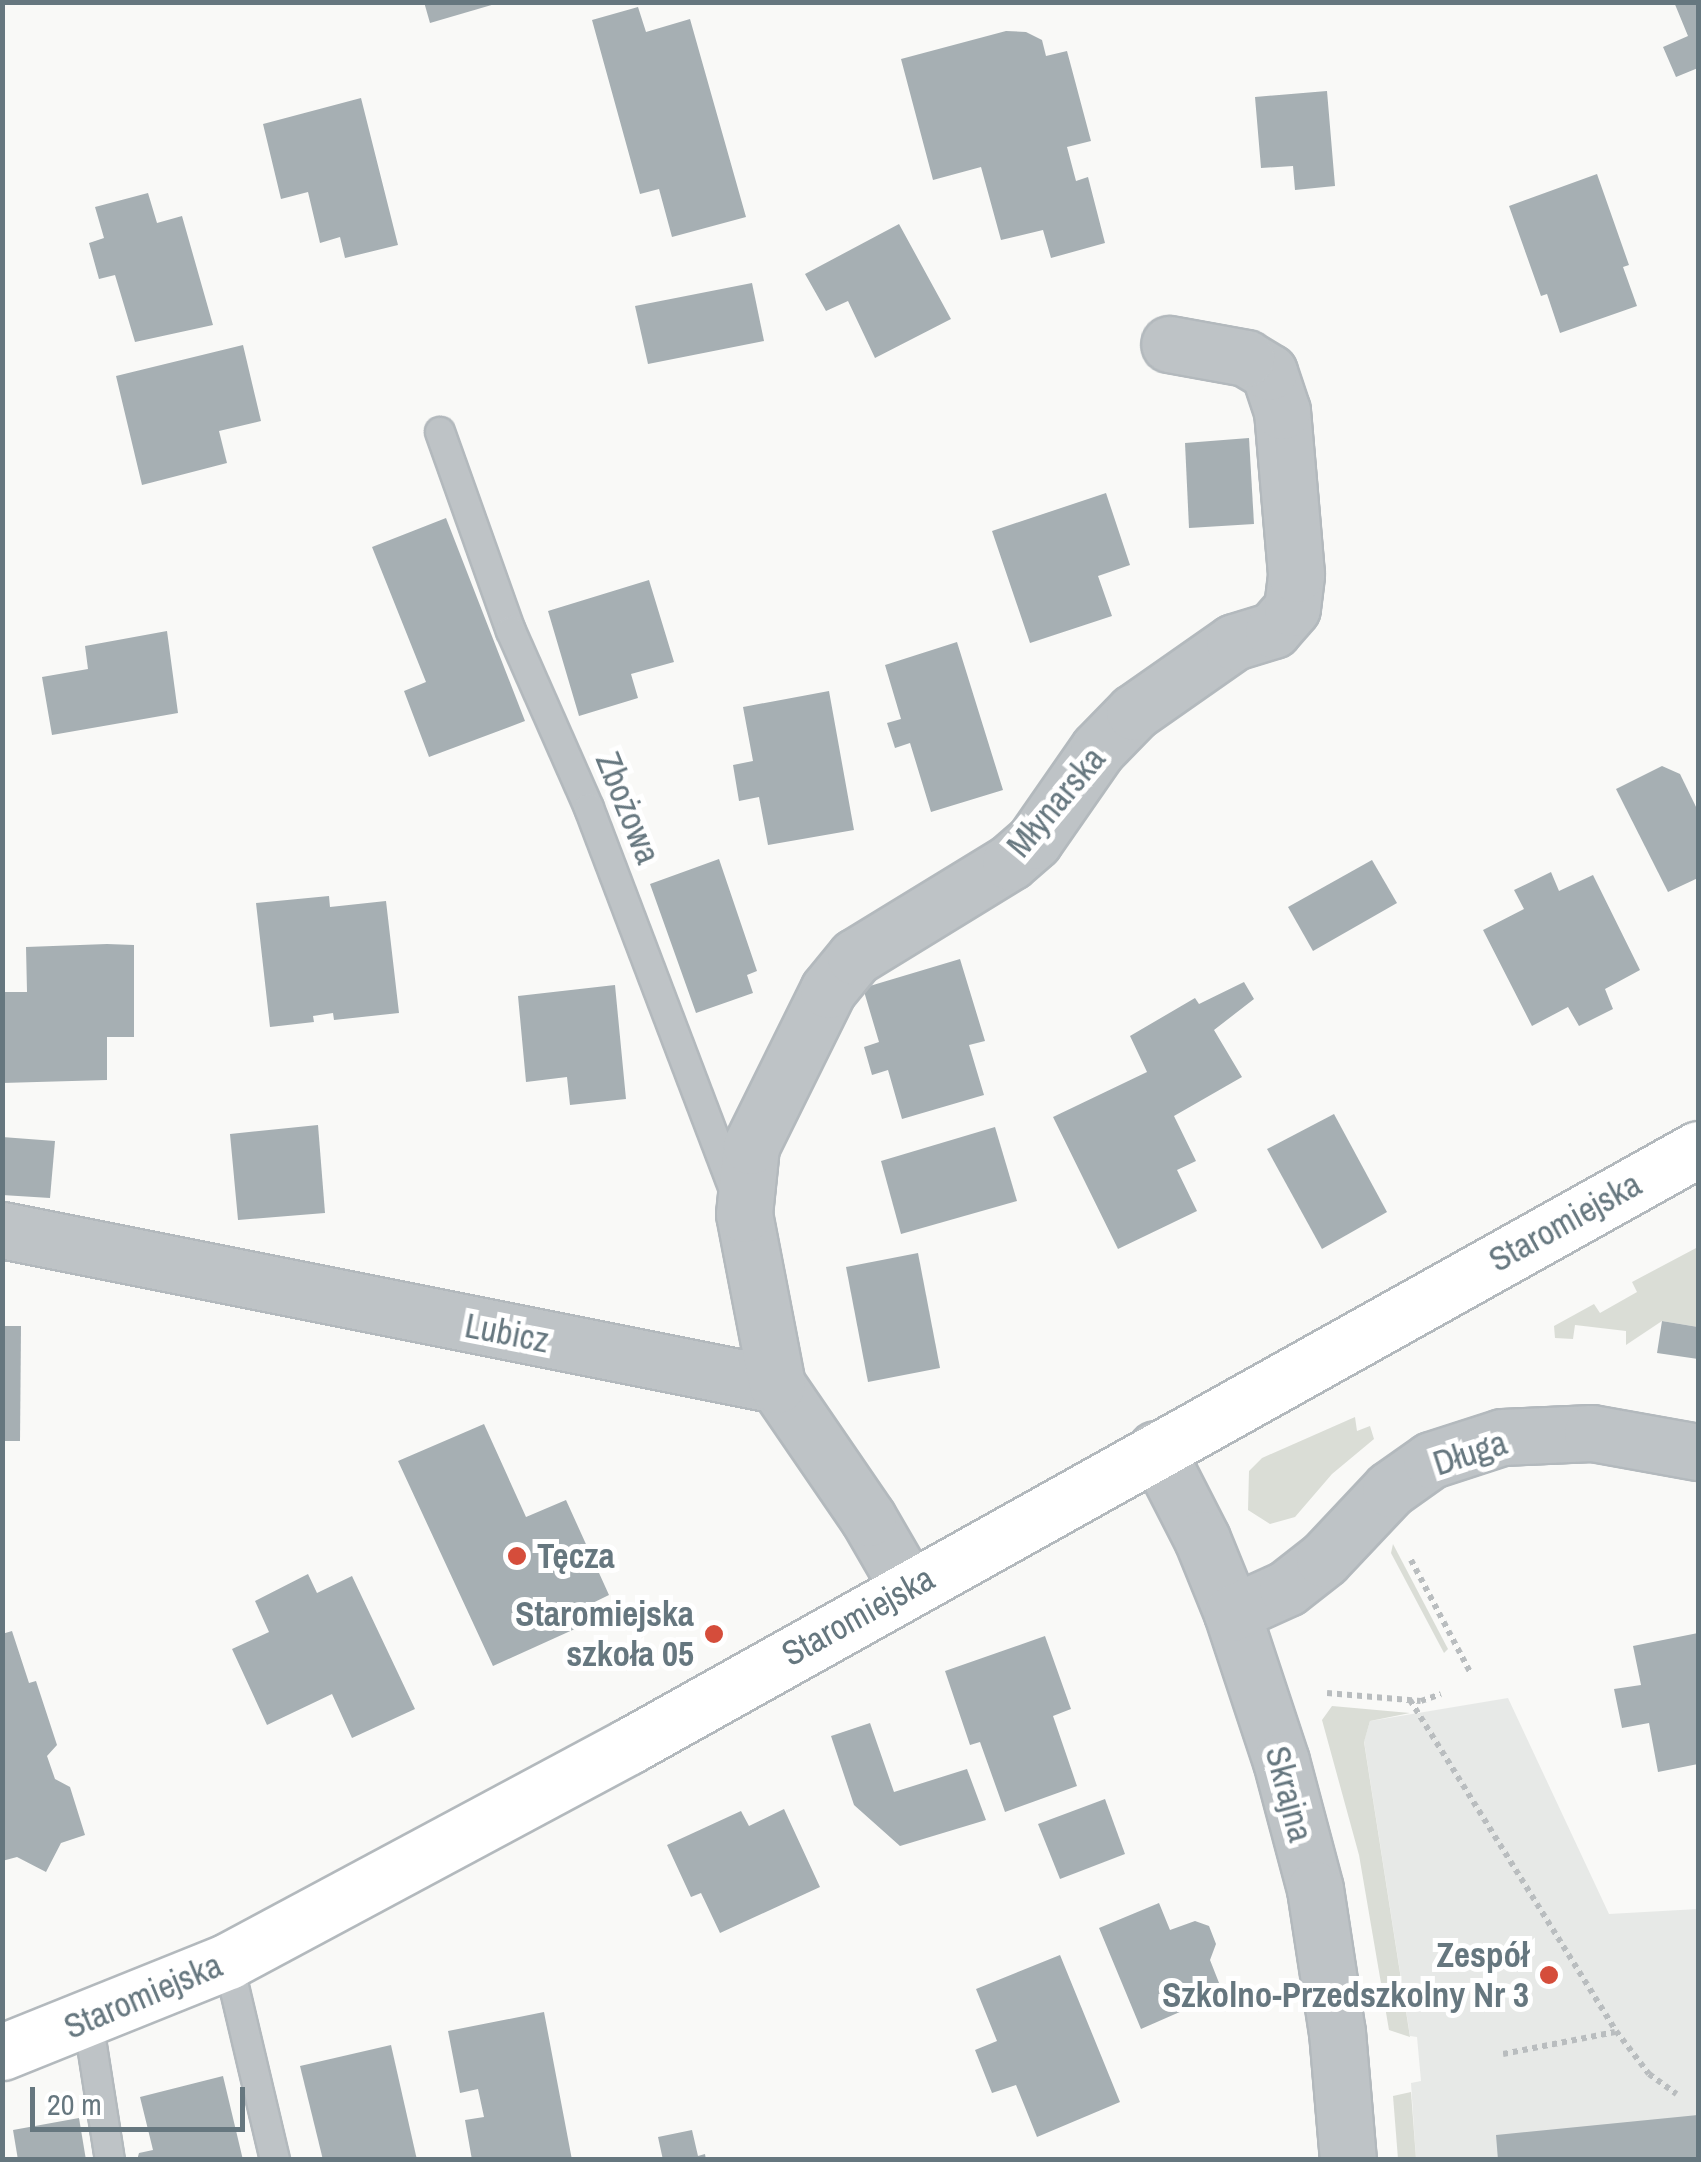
<!DOCTYPE html>
<html>
<head>
<meta charset="utf-8">
<style>
	body { margin:0 }
	#map { position:relative; width:1701px; height:2162px; overflow:hidden; background:#f9f9f7; font-family:"Archivo Narrow",sans-serif }
	div>[style] { position:absolute }
	.built>* { inset:0; background:#e7e9e7 }
	.green>* { inset:0; background:#daddd6 }
	.building>* { inset:0; background:#a6afb3 }
	.path>* { height:6px; margin-top:-3px; transform-origin:0; background:repeating-linear-gradient(90deg,#b9bdbf 0 5px,transparent 0 10px) }
	.roads { filter:drop-shadow(2px 0 #b3b9bd) drop-shadow(-2px 0 #b3b9bd) drop-shadow(0 2px #b3b9bd) drop-shadow(0 -2px #b3b9bd) }
	.lane>* { height:28px; margin:-14px; padding:0 14px; transform-origin:14px; border-radius:14px; background:#bec3c6 }
	.street>* { height:55px; margin:-27.5px; padding:0 27.5px; transform-origin:27.5px; border-radius:27.5px; background:#bec3c6 }
	.secondary>* { height:55px; margin:-27.5px; padding:0 27.5px; transform-origin:27.5px; border-radius:27.5px; background:#fff }
	.dots>* { width:28px; height:28px; translate:-50% -50%; box-sizing:border-box; border:5px solid #fff; border-radius:50% }
	span { translate:-50% -50%; white-space:nowrap; text-align:center; line-height:1.15; -webkit-text-stroke:10px #fff; paint-order:stroke }
	.street-label { font-size:35px; color:#66777f }
	.poi-label { font-size:35px; color:#66777f; font-weight:700 }
	.left { translate:0 -50%; text-align:left }
	.right { translate:-100% -50%; text-align:right }
	.frame { position:absolute; inset:0; border:5px solid #66777f; pointer-events:none }
	.scale { position:absolute; left:30px; top:2087px; width:215px; height:45px; box-sizing:border-box; border:5px solid #66777f; border-top:0; padding-left:12px; font-size:30px; line-height:35px; white-space:nowrap; color:#66777f; -webkit-text-stroke:8px #fff; paint-order:stroke }
</style>
</head>
<body>
<div id="map">
	<div class="built">
		<div style="clip-path:polygon(1508px 1698px,1609px 1914px,1698px 1909px,1698px 2159px,1416px 2159px,1411px 2083px,1421px 2081px,1417px 2037px,1410px 2036px,1364px 1741px,1370px 1721px)"></div>
	</div>
	<div class="green">
		<div style="clip-path:polygon(1698px 1247px,1698px 1327px,1662px 1321px,1626px 1345px,1626px 1331px,1575px 1325px,1573px 1339px,1555px 1338px,1554px 1326px,1594px 1304px,1600px 1313px,1637px 1292px,1632px 1282px)"></div>
		<div style="clip-path:polygon(1355px 1417px,1357px 1431px,1370px 1426px,1374px 1439px,1332px 1474px,1295px 1517px,1270px 1524px,1248px 1510px,1249px 1471px,1262px 1458px)"></div>
		<div style="clip-path:polygon(1393px 1544px,1448px 1649px,1444px 1653px,1391px 1553px)"></div>
		<div style="clip-path:polygon(1332px 1706px,1410px 1713px,1370px 1721px,1364px 1742px,1410px 2037px,1389px 2030px,1359px 1855px,1322px 1720px)"></div>
		<div style="clip-path:polygon(1411px 2092px,1416px 2159px,1398px 2159px,1393px 2096px)"></div>
	</div>
	<div class="building">
		<div style="clip-path:polygon(424px 2px,495px 2px,495px 4px,430px 23px)"></div>
		<div style="clip-path:polygon(1674px 2px,1698px 2px,1698px 68px,1676px 77px,1663px 47px,1688px 36px)"></div>
		<div style="clip-path:polygon(638px 7px,646px 32px,690px 19px,746px 217px,672px 237px,659px 189px,640px 194px,592px 20px)"></div>
		<div style="clip-path:polygon(1006px 31px,1026px 32px,1042px 40px,1046px 56px,1067px 51px,1091px 141px,1067px 147px,1076px 181px,1088px 177px,1105px 243px,1051px 258px,1043px 230px,1001px 240px,981px 167px,933px 180px,901px 59px)"></div>
		<div style="clip-path:polygon(1327px 91px,1335px 186px,1295px 190px,1293px 166px,1261px 168px,1255px 97px)"></div>
		<div style="clip-path:polygon(361px 98px,398px 245px,345px 258px,340px 237px,320px 243px,308px 192px,281px 199px,263px 124px)"></div>
		<div style="clip-path:polygon(1597px 174px,1629px 265px,1623px 267px,1637px 306px,1560px 333px,1547px 294px,1541px 296px,1509px 206px)"></div>
		<div style="clip-path:polygon(148px 193px,157px 223px,182px 216px,213px 325px,135px 342px,115px 275px,99px 279px,89px 243px,104px 238px,95px 207px)"></div>
		<div style="clip-path:polygon(899px 224px,951px 319px,875px 358px,848px 301px,826px 311px,805px 274px)"></div>
		<div style="clip-path:polygon(752px 283px,764px 341px,648px 364px,635px 306px)"></div>
		<div style="clip-path:polygon(243px 345px,261px 421px,219px 431px,227px 463px,142px 485px,116px 376px)"></div>
		<div style="clip-path:polygon(1249px 438px,1254px 524px,1189px 528px,1185px 443px)"></div>
		<div style="clip-path:polygon(1106px 493px,1130px 565px,1098px 576px,1112px 616px,1030px 643px,992px 531px)"></div>
		<div style="clip-path:polygon(446px 518px,525px 721px,429px 757px,404px 691px,426px 682px,372px 547px)"></div>
		<div style="clip-path:polygon(649px 580px,674px 662px,631px 674px,638px 698px,579px 716px,548px 611px)"></div>
		<div style="clip-path:polygon(167px 631px,178px 713px,52px 735px,42px 677px,88px 669px,85px 646px)"></div>
		<div style="clip-path:polygon(957px 642px,1003px 790px,931px 812px,910px 743px,895px 748px,887px 723px,901px 719px,885px 665px)"></div>
		<div style="clip-path:polygon(829px 691px,854px 830px,768px 845px,759px 797px,739px 801px,733px 765px,753px 761px,743px 707px)"></div>
		<div style="clip-path:polygon(1662px 766px,1680px 774px,1698px 811px,1698px 878px,1668px 892px,1616px 789px)"></div>
		<div style="clip-path:polygon(719px 859px,757px 971px,747px 975px,753px 993px,696px 1013px,650px 884px)"></div>
		<div style="clip-path:polygon(1372px 860px,1397px 903px,1313px 951px,1288px 907px)"></div>
		<div style="clip-path:polygon(1551px 872px,1559px 891px,1593px 875px,1640px 970px,1605px 989px,1613px 1009px,1579px 1026px,1568px 1007px,1532px 1026px,1483px 930px,1524px 909px,1514px 890px)"></div>
		<div style="clip-path:polygon(329px 896px,330px 907px,386px 901px,399px 1013px,334px 1020px,333px 1013px,313px 1016px,314px 1022px,270px 1027px,256px 903px)"></div>
		<div style="clip-path:polygon(107px 944px,134px 945px,134px 1037px,107px 1037px,107px 1080px,2px 1083px,2px 992px,27px 992px,26px 947px)"></div>
		<div style="clip-path:polygon(960px 959px,985px 1041px,969px 1045px,984px 1095px,902px 1119px,888px 1070px,872px 1075px,864px 1047px,879px 1042px,863px 988px)"></div>
		<div style="clip-path:polygon(1244px 982px,1254px 999px,1214px 1030px,1242px 1077px,1174px 1116px,1196px 1161px,1177px 1170px,1197px 1211px,1118px 1249px,1053px 1117px,1147px 1072px,1130px 1036px,1195px 998px,1199px 1004px)"></div>
		<div style="clip-path:polygon(615px 985px,626px 1099px,570px 1105px,567px 1077px,526px 1082px,518px 996px)"></div>
		<div style="clip-path:polygon(1334px 1114px,1387px 1212px,1322px 1249px,1267px 1149px)"></div>
		<div style="clip-path:polygon(318px 1125px,325px 1213px,238px 1220px,230px 1134px)"></div>
		<div style="clip-path:polygon(995px 1127px,1017px 1201px,901px 1234px,881px 1161px)"></div>
		<div style="clip-path:polygon(2px 1137px,55px 1141px,50px 1198px,2px 1195px)"></div>
		<div style="clip-path:polygon(918px 1253px,940px 1368px,868px 1382px,846px 1267px)"></div>
		<div style="clip-path:polygon(1662px 1321px,1698px 1327px,1698px 1359px,1657px 1353px)"></div>
		<div style="clip-path:polygon(2px 1326px,21px 1326px,20px 1441px,2px 1441px)"></div>
		<div style="clip-path:polygon(484px 1424px,526px 1517px,566px 1500px,609px 1595px,570px 1614px,577px 1628px,493px 1666px,398px 1461px)"></div>
		<div style="clip-path:polygon(308px 1574px,317px 1593px,352px 1576px,415px 1709px,352px 1738px,332px 1694px,267px 1725px,232px 1649px,269px 1632px,255px 1601px)"></div>
		<div style="clip-path:polygon(12px 1631px,29px 1683px,36px 1681px,57px 1745px,47px 1756px,55px 1779px,70px 1787px,85px 1835px,61px 1843px,46px 1872px,17px 1857px,2px 1861px,2px 1634px)"></div>
		<div style="clip-path:polygon(1698px 1633px,1698px 1764px,1658px 1772px,1649px 1723px,1622px 1728px,1614px 1689px,1641px 1685px,1633px 1646px)"></div>
		<div style="clip-path:polygon(1045px 1636px,1071px 1709px,1053px 1716px,1077px 1786px,1005px 1812px,980px 1742px,970px 1745px,945px 1671px)"></div>
		<div style="clip-path:polygon(870px 1723px,894px 1792px,967px 1769px,986px 1820px,900px 1846px,854px 1805px,831px 1736px)"></div>
		<div style="clip-path:polygon(1105px 1799px,1125px 1854px,1060px 1879px,1038px 1824px)"></div>
		<div style="clip-path:polygon(784px 1809px,820px 1887px,720px 1933px,701px 1893px,691px 1897px,667px 1845px,741px 1811px,749px 1826px)"></div>
		<div style="clip-path:polygon(1159px 1903px,1170px 1930px,1195px 1921px,1209px 1926px,1216px 1944px,1210px 1960px,1223px 1993px,1141px 2029px,1099px 1928px)"></div>
		<div style="clip-path:polygon(1060px 1955px,1120px 2102px,1037px 2137px,1016px 2085px,992px 2093px,975px 2050px,997px 2041px,976px 1989px)"></div>
		<div style="clip-path:polygon(544px 2012px,572px 2160px,472px 2160px,465px 2120px,484px 2117px,478px 2089px,460px 2093px,448px 2031px)"></div>
		<div style="clip-path:polygon(391px 2045px,417px 2160px,323px 2160px,300px 2066px)"></div>
		<div style="clip-path:polygon(223px 2076px,243px 2160px,137px 2160px,139px 2153px,153px 2150px,140px 2097px)"></div>
		<div style="clip-path:polygon(1698px 2115px,1698px 2160px,1498px 2160px,1496px 2135px)"></div>
		<div style="clip-path:polygon(79px 2118px,86px 2160px,18px 2160px,13px 2130px)"></div>
		<div style="clip-path:polygon(692px 2130px,698px 2156px,705px 2154px,706px 2160px,663px 2160px,658px 2137px)"></div>
	</div>
	<div class="path">
		<div style="left:1411px;top:1560px;width:129px;rotate:62.2deg"></div>
		<div style="left:1327px;top:1693px;width:94px;rotate:4.9deg"></div>
		<div style="left:1421px;top:1701px;width:21px;rotate:-19deg"></div>
		<div style="left:1410px;top:1700px;width:390px;rotate:58.1deg"></div>
		<div style="left:1616px;top:2031px;width:54px;rotate:52.5deg"></div>
		<div style="left:1649px;top:2074px;width:34px;rotate:36deg"></div>
		<div style="left:1503px;top:2054px;width:114px;rotate:-11.1deg"></div>
	</div>
	<div class="roads">
		<div class="lane">
			<div style="left:440px;top:432px;width:211px;rotate:70.4deg"></div>
			<div style="left:511px;top:631px;width:193px;rotate:66.2deg"></div>
			<div style="left:589px;top:808px;width:408px;rotate:69.2deg"></div>
			<div style="left:228px;top:1961px;width:204px;rotate:76.7deg"></div>
			<div style="left:88px;top:2020px;width:142px;rotate:81.1deg"></div>
		</div>
		<div class="street">
			<div style="left:2px;top:1230px;width:790px;rotate:11.31deg"></div>
			<div style="left:1156px;top:1449px;width:101px;rotate:62.9deg"></div>
			<div style="left:1202px;top:1539px;width:80px;rotate:67.9deg"></div>
			<div style="left:1232px;top:1613px;width:156px;rotate:71.7deg"></div>
			<div style="left:1281px;top:1761px;width:132px;rotate:75.1deg"></div>
			<div style="left:1315px;top:1889px;width:145px;rotate:81.3deg"></div>
			<div style="left:1337px;top:2032px;width:128px;rotate:85.1deg"></div>
			<div style="left:908px;top:1587px;width:80px;rotate:-120.1deg"></div>
			<div style="left:868px;top:1518px;width:161px;rotate:-124.4deg"></div>
			<div style="left:777px;top:1385px;width:174px;rotate:-100.9deg"></div>
			<div style="left:744px;top:1214px;width:68px;rotate:-84.1deg"></div>
			<div style="left:751px;top:1146px;width:174px;rotate:-63.7deg"></div>
			<div style="left:828px;top:990px;width:43px;rotate:-50.7deg"></div>
			<div style="left:855px;top:957px;width:182px;rotate:-31.5deg"></div>
			<div style="left:1010px;top:862px;width:32px;rotate:-41deg"></div>
			<div style="left:1034px;top:841px;width:112px;rotate:-55.2deg"></div>
			<div style="left:1098px;top:749px;width:52px;rotate:-45.8deg"></div>
			<div style="left:1134px;top:712px;width:122px;rotate:-35deg"></div>
			<div style="left:1234px;top:642px;width:41px;rotate:-17.1deg"></div>
			<div style="left:1273px;top:630px;width:29px;rotate:-49deg"></div>
			<div style="left:1292px;top:608px;width:34px;rotate:-83deg"></div>
			<div style="left:1296px;top:574px;width:164px;rotate:-94.9deg"></div>
			<div style="left:1282px;top:411px;width:41px;rotate:-108.4deg"></div>
			<div style="left:1269px;top:372px;width:27px;rotate:-149deg"></div>
			<div style="left:1246px;top:358px;width:78px;rotate:-169.7deg"></div>
			<div style="left:1232px;top:1613px;width:60px;rotate:-24.4deg"></div>
			<div style="left:1287px;top:1588px;width:47px;rotate:-38.1deg"></div>
			<div style="left:1324px;top:1559px;width:96px;rotate:-46.7deg"></div>
			<div style="left:1390px;top:1489px;width:50px;rotate:-35.3deg"></div>
			<div style="left:1431px;top:1460px;width:75px;rotate:-17.9deg"></div>
			<div style="left:1502px;top:1437px;width:90px;rotate:-2.5deg"></div>
			<div style="left:1592px;top:1433px;width:108px;rotate:10.2deg"></div>
		</div>
		<div class="secondary">
			<div style="left:2px;top:2052px;width:244px;rotate:-21.9deg"></div>
			<div style="left:228px;top:1961px;width:455px;rotate:-28.2deg"></div>
			<div style="left:629px;top:1746px;width:1224px;rotate:-29.18deg"></div>
		</div>
	</div>
	<div class="dots">
		<div style="left:517px;top:1556px;background:#d54d3b"></div>
		<div style="left:714px;top:1634px;background:#d54d3b"></div>
		<div style="left:1549px;top:1975px;background:#d54d3b"></div>
	</div>
	<div class="street-label">
		<span style="left:1056px;top:802px;rotate:-50deg">Młynarska</span>
		<span style="left:628px;top:808px;rotate:68deg">Zbożowa</span>
		<span style="left:1565px;top:1222px;rotate:-29deg">Staromiejska</span>
		<span style="left:507px;top:1333px;rotate:11deg">Lubicz</span>
		<span style="left:1470px;top:1453px;rotate:-18deg">Długa</span>
		<span style="left:858px;top:1616px;rotate:-29deg">Staromiejska</span>
		<span style="left:1289px;top:1794px;rotate:75deg">Skrajna</span>
		<span style="left:143px;top:1996px;rotate:-23deg">Staromiejska</span>
	</div>
	<div class="poi-label">
		<span class="left" style="left:537px;top:1556px">Tęcza</span>
		<span class="right" style="left:694px;top:1634px">Staromiejska<br>szkoła 05</span>
		<span class="right" style="left:1529px;top:1975px">Zespół<br>Szkolno-Przedszkolny Nr 3</span>
	</div>
	<div class="frame"></div>
	<div class="scale">20 m</div>
</div>
</body>
</html>
